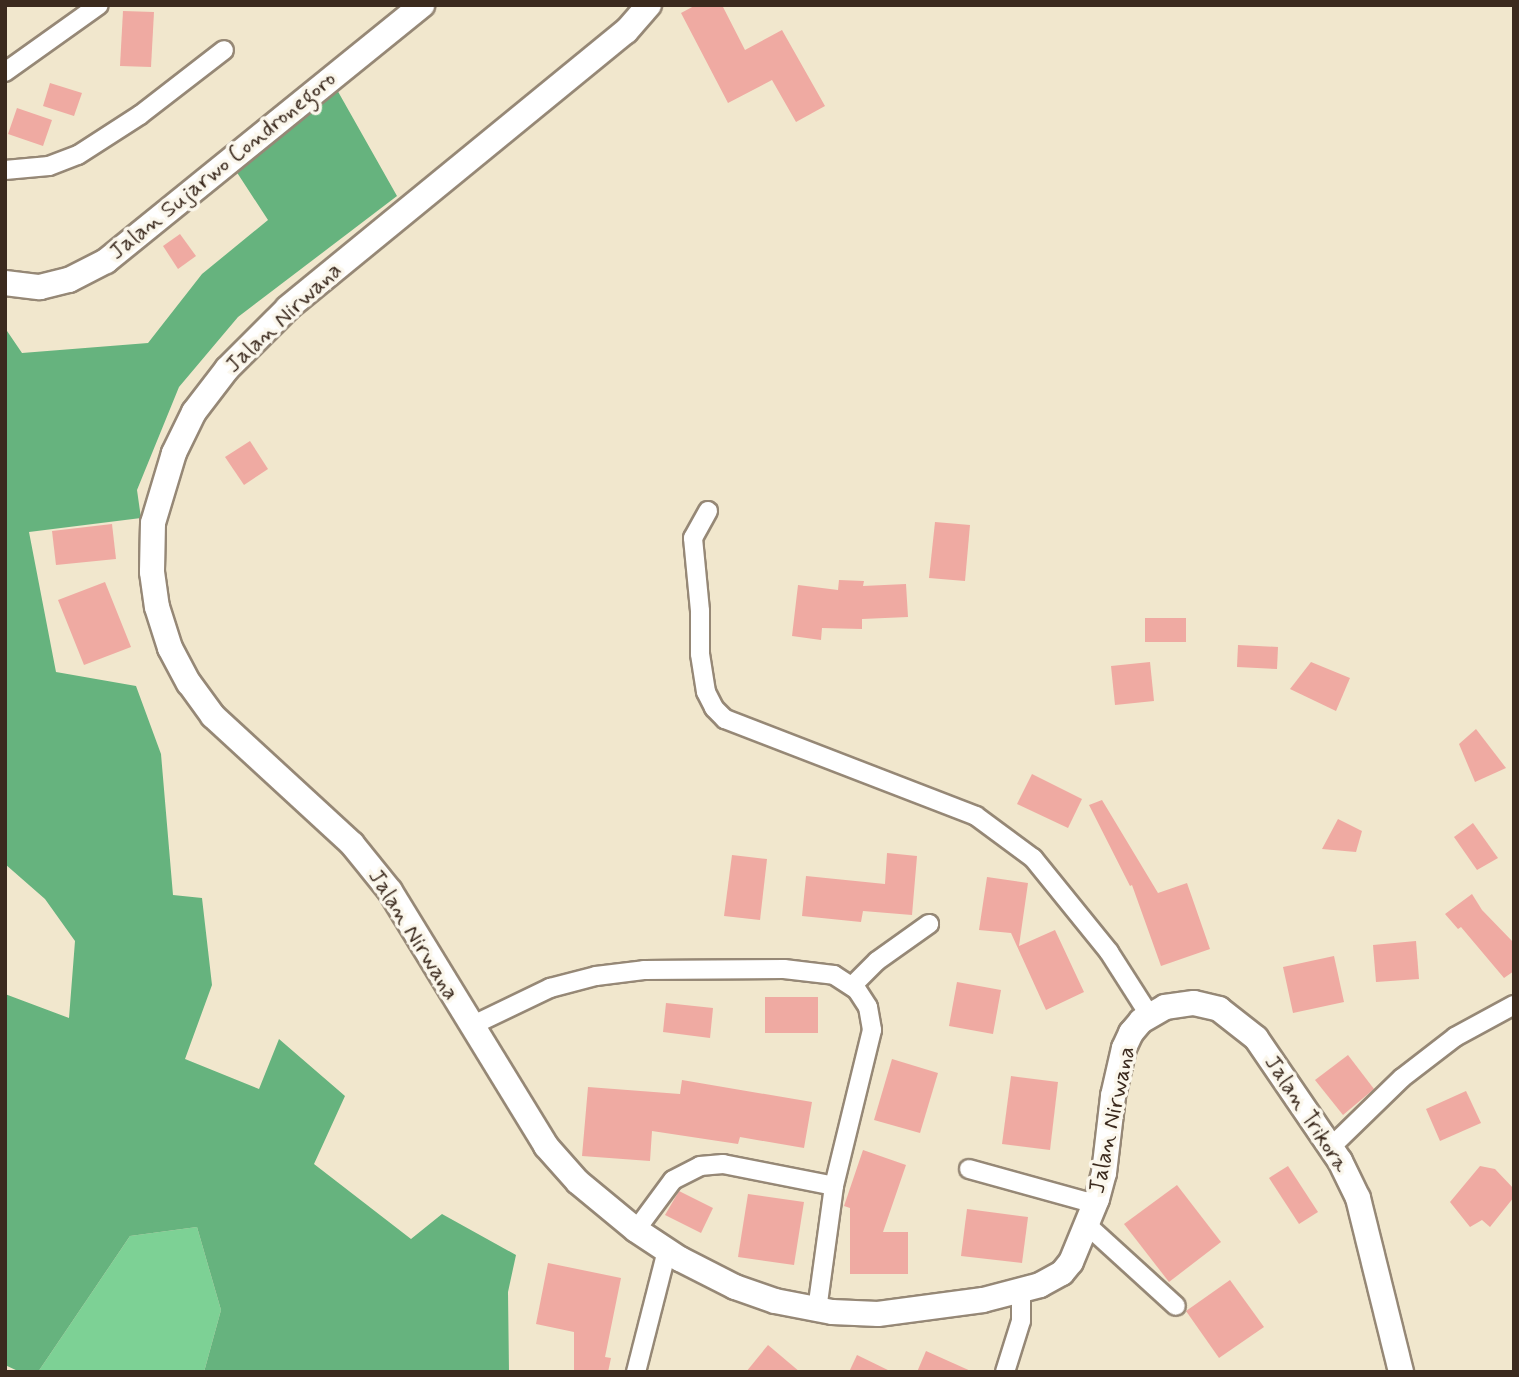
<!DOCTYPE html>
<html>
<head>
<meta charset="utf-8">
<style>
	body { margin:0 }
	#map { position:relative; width:1519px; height:1377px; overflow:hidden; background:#f1e7cd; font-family:Mynerve,sans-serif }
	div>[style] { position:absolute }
	.green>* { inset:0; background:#7dd195 }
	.forest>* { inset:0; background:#66b37e }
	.building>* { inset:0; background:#efaaa2 }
	.roads { filter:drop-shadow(2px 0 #968876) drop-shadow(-2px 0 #968876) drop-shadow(0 2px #968876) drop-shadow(0 -2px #968876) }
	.street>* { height:18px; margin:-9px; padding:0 9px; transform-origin:9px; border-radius:9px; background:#fff }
	.secondary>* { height:24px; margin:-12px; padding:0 12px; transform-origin:12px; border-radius:12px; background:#fff }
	span { translate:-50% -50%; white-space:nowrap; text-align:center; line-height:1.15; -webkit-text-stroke:7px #fbf7ec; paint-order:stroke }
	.street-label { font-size:23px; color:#3b2a1e }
	.frame { position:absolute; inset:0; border:7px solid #3b2a1e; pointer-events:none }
</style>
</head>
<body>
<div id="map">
	<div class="green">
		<div style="clip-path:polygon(197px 1227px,221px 1310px,204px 1372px,38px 1372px,130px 1236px)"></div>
	</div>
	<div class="forest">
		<div style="clip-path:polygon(336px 88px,397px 196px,238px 317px,179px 387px,137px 490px,141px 518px,29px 532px,56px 672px,136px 686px,161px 754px,173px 895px,202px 898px,212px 985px,185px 1059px,259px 1089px,279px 1039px,345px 1096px,314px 1164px,411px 1239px,442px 1214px,516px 1255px,508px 1292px,509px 1372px,204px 1372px,221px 1310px,197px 1227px,130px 1236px,38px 1372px,20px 1372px,5px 1365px,5px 994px,69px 1018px,75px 941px,45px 899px,5px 864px,5px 328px,22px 353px,148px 343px,202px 274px,268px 220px,236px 171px)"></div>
	</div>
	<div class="building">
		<div style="clip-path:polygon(696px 5px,722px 5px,745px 50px,782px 30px,825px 106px,796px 122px,772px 80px,728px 103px,681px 13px)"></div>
		<div style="clip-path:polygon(123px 11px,154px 12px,151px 67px,120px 66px)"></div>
		<div style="clip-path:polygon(50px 83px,82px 93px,74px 116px,43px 106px)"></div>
		<div style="clip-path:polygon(17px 108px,52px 120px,43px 146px,8px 134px)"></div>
		<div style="clip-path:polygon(180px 234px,196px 256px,178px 269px,163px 246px)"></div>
		<div style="clip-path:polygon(250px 441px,268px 469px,244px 485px,225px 457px)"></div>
		<div style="clip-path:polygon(935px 522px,970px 525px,965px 581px,929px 578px)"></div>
		<div style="clip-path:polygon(112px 524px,116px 559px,56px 565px,52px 531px)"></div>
		<div style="clip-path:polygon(839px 580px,864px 581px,863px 586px,906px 584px,908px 617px,862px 619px,862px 629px,822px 628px,821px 640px,792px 636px,798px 585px,838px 590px)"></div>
		<div style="clip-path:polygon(105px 582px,131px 647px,84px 665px,58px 600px)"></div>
		<div style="clip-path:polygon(1145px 618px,1186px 618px,1186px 642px,1145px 642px)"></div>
		<div style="clip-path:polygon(1238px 645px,1278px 647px,1277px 669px,1237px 667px)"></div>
		<div style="clip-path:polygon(1150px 662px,1154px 701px,1115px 705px,1111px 666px)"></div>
		<div style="clip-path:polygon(1311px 662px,1350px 678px,1336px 711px,1290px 689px)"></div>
		<div style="clip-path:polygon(1476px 729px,1506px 768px,1475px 782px,1459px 744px)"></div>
		<div style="clip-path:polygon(1032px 774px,1082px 799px,1068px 828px,1017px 804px)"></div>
		<div style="clip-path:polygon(1102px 800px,1158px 893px,1187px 883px,1210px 949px,1161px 966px,1132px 885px,1130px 886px,1089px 805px)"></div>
		<div style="clip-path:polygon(1338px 819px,1362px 831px,1356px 852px,1322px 849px)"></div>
		<div style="clip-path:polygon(1473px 823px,1498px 858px,1477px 870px,1454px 837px)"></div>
		<div style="clip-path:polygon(887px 853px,917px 856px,912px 915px,863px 911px,861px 922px,802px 916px,806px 876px,885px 884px)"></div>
		<div style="clip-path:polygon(732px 855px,767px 859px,760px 920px,724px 916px)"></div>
		<div style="clip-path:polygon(987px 877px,1028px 883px,1019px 946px,1055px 930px,1084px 992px,1046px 1010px,1011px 933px,979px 930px)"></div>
		<div style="clip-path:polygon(1472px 894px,1482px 910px,1514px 943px,1514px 971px,1504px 978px,1461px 927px,1458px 929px,1445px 914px)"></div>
		<div style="clip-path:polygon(1416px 941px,1419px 979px,1376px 982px,1373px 945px)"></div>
		<div style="clip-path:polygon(1334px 956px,1344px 1002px,1293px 1013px,1283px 967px)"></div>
		<div style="clip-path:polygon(957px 982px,1001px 990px,993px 1034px,949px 1026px)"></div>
		<div style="clip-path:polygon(765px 997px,818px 997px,818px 1033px,765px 1033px)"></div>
		<div style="clip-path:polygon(666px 1003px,713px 1008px,710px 1038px,663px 1032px)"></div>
		<div style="clip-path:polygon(1348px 1055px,1374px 1089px,1343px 1115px,1315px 1080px)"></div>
		<div style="clip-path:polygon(892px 1059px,938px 1073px,920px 1133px,874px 1120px)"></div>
		<div style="clip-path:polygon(1011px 1076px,1058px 1082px,1050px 1150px,1002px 1144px)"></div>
		<div style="clip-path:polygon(682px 1080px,812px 1102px,804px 1148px,740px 1137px,738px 1144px,652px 1131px,650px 1161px,582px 1156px,588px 1087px,680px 1094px)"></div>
		<div style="clip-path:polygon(1466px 1091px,1481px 1123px,1440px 1141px,1426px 1109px)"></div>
		<div style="clip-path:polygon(863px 1150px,906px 1165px,883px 1232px,908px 1232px,908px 1274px,850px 1274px,850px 1208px,844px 1206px)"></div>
		<div style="clip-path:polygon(1288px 1166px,1318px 1212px,1299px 1224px,1269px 1178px)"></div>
		<div style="clip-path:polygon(1480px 1166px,1495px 1169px,1514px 1189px,1514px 1197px,1490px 1227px,1482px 1220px,1470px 1227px,1450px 1202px)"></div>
		<div style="clip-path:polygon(1177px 1185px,1221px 1242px,1169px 1282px,1124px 1224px)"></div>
		<div style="clip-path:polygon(679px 1191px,713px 1208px,701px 1233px,665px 1215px)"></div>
		<div style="clip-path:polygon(748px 1194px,804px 1202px,794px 1265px,738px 1257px)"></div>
		<div style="clip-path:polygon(967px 1209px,1028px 1217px,1022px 1263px,961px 1256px)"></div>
		<div style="clip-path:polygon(548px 1263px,621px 1278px,605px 1357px,611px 1358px,608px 1372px,574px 1372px,574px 1332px,536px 1324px)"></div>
		<div style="clip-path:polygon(1230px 1280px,1264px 1327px,1219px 1358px,1186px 1311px)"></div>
		<div style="clip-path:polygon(768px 1345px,800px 1372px,746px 1372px)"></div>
		<div style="clip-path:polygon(926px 1351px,973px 1372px,917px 1372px)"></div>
		<div style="clip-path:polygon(857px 1355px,892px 1372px,849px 1372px)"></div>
	</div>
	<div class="roads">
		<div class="street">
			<div style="left:5px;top:72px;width:115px;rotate:-35.5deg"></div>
			<div style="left:5px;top:170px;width:44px;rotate:-5.2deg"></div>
			<div style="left:49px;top:166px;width:31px;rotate:-21deg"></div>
			<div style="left:78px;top:155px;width:74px;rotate:-32.8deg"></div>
			<div style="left:140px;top:115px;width:106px;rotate:-37.7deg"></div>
			<div style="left:708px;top:511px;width:31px;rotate:119deg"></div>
			<div style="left:693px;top:538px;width:73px;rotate:84.5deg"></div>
			<div style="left:700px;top:611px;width:43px;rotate:90deg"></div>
			<div style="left:700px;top:654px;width:38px;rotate:81deg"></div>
			<div style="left:706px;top:692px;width:18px;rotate:63deg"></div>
			<div style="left:714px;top:708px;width:16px;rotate:45deg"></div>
			<div style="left:725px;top:719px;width:269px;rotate:21.1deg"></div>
			<div style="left:976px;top:816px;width:71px;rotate:36.4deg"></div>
			<div style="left:1033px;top:858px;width:121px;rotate:51deg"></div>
			<div style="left:1109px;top:952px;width:76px;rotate:57.4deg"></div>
			<div style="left:852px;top:986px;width:35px;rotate:-45deg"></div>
			<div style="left:877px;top:961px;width:64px;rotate:-35.4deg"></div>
			<div style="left:471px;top:1026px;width:88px;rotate:-25.7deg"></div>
			<div style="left:550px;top:988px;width:48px;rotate:-14.6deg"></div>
			<div style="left:596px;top:976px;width:48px;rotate:-7.1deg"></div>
			<div style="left:644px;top:970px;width:140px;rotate:-0.4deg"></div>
			<div style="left:784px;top:969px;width:50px;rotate:6.8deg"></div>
			<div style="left:834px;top:975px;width:27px;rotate:33deg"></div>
			<div style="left:857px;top:990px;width:20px;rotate:57deg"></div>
			<div style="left:868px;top:1007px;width:23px;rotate:80deg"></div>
			<div style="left:872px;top:1030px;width:161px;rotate:103.7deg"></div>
			<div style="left:834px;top:1186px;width:125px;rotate:97.8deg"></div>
			<div style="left:1331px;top:1147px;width:99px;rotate:-44.2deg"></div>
			<div style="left:1402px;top:1078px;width:67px;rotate:-37.7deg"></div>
			<div style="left:1455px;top:1037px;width:67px;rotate:-28.5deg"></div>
			<div style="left:969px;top:1169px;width:131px;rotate:15.5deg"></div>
			<div style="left:1087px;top:1225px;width:120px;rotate:42.3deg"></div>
			<div style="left:636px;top:1230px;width:62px;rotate:-53.5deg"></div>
			<div style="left:673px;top:1180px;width:30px;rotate:-27deg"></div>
			<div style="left:700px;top:1166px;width:23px;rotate:-5deg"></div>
			<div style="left:723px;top:1164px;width:113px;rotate:11.2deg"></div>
			<div style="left:636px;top:1372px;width:126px;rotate:-75.7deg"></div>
			<div style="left:1005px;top:1372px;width:53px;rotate:-72.6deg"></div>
			<div style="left:1021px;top:1321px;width:32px;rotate:-90deg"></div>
		</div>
		<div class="secondary">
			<div style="left:649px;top:5px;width:35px;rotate:131deg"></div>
			<div style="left:626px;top:31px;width:437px;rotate:140.7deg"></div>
			<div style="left:288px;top:308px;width:86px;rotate:135deg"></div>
			<div style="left:227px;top:369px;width:54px;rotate:127.5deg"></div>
			<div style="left:194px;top:412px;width:46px;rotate:116deg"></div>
			<div style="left:174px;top:453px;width:73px;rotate:106.7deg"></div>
			<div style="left:153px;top:523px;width:49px;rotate:91.2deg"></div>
			<div style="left:152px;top:572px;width:35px;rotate:82deg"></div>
			<div style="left:157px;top:607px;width:43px;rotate:72.4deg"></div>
			<div style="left:170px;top:648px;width:40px;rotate:62deg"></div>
			<div style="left:189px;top:683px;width:41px;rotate:54deg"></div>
			<div style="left:213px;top:716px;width:189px;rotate:42.6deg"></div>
			<div style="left:352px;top:844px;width:60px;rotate:51deg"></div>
			<div style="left:390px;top:891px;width:299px;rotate:58.5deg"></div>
			<div style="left:546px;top:1146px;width:48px;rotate:48.4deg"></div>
			<div style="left:578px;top:1182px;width:75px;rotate:39.6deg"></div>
			<div style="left:636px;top:1230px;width:53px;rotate:33.4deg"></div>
			<div style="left:680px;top:1259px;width:62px;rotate:27deg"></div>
			<div style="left:735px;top:1287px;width:42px;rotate:19.3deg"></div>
			<div style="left:775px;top:1301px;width:58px;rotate:10.9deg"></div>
			<div style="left:832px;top:1312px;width:46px;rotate:2.5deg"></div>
			<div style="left:878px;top:1314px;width:106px;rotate:-7.6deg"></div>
			<div style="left:983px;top:1300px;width:59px;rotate:-14.7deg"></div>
			<div style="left:1040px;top:1285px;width:25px;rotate:-29deg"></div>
			<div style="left:1062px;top:1273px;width:14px;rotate:-51deg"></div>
			<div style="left:1071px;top:1262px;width:68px;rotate:-67.6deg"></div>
			<div style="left:1097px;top:1199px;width:27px;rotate:-75deg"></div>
			<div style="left:1104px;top:1173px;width:78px;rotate:-83.3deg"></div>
			<div style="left:1113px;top:1096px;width:49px;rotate:-77.1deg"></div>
			<div style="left:1124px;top:1048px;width:17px;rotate:-65deg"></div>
			<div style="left:1131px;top:1033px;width:16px;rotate:-50deg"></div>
			<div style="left:1141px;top:1021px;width:28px;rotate:-30deg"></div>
			<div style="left:1165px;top:1007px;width:29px;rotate:-8deg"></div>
			<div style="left:1194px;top:1003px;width:26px;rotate:13deg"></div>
			<div style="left:1219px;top:1009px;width:47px;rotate:38.1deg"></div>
			<div style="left:1256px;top:1038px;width:149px;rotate:55.7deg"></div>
			<div style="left:1340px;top:1161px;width:41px;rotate:64.1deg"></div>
			<div style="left:1358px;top:1198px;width:179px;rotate:76.1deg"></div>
			<div style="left:5px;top:283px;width:35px;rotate:7deg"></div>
			<div style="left:40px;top:287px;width:30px;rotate:-14deg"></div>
			<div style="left:69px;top:280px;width:42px;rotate:-27.2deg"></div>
			<div style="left:106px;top:261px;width:407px;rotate:-39deg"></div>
		</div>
	</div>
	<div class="street-label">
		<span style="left:223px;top:166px;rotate:-39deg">Jalan Sujarwo Condronegoro</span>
		<span style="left:284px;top:318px;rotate:-43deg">Jalan Nirwana</span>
		<span style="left:413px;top:935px;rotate:58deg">Jalan Nirwana</span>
		<span style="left:1306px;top:1114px;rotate:57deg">Jalan Trikora</span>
		<span style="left:1113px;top:1120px;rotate:-78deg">Jalan Nirwana</span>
	</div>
	<div class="frame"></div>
</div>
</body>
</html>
